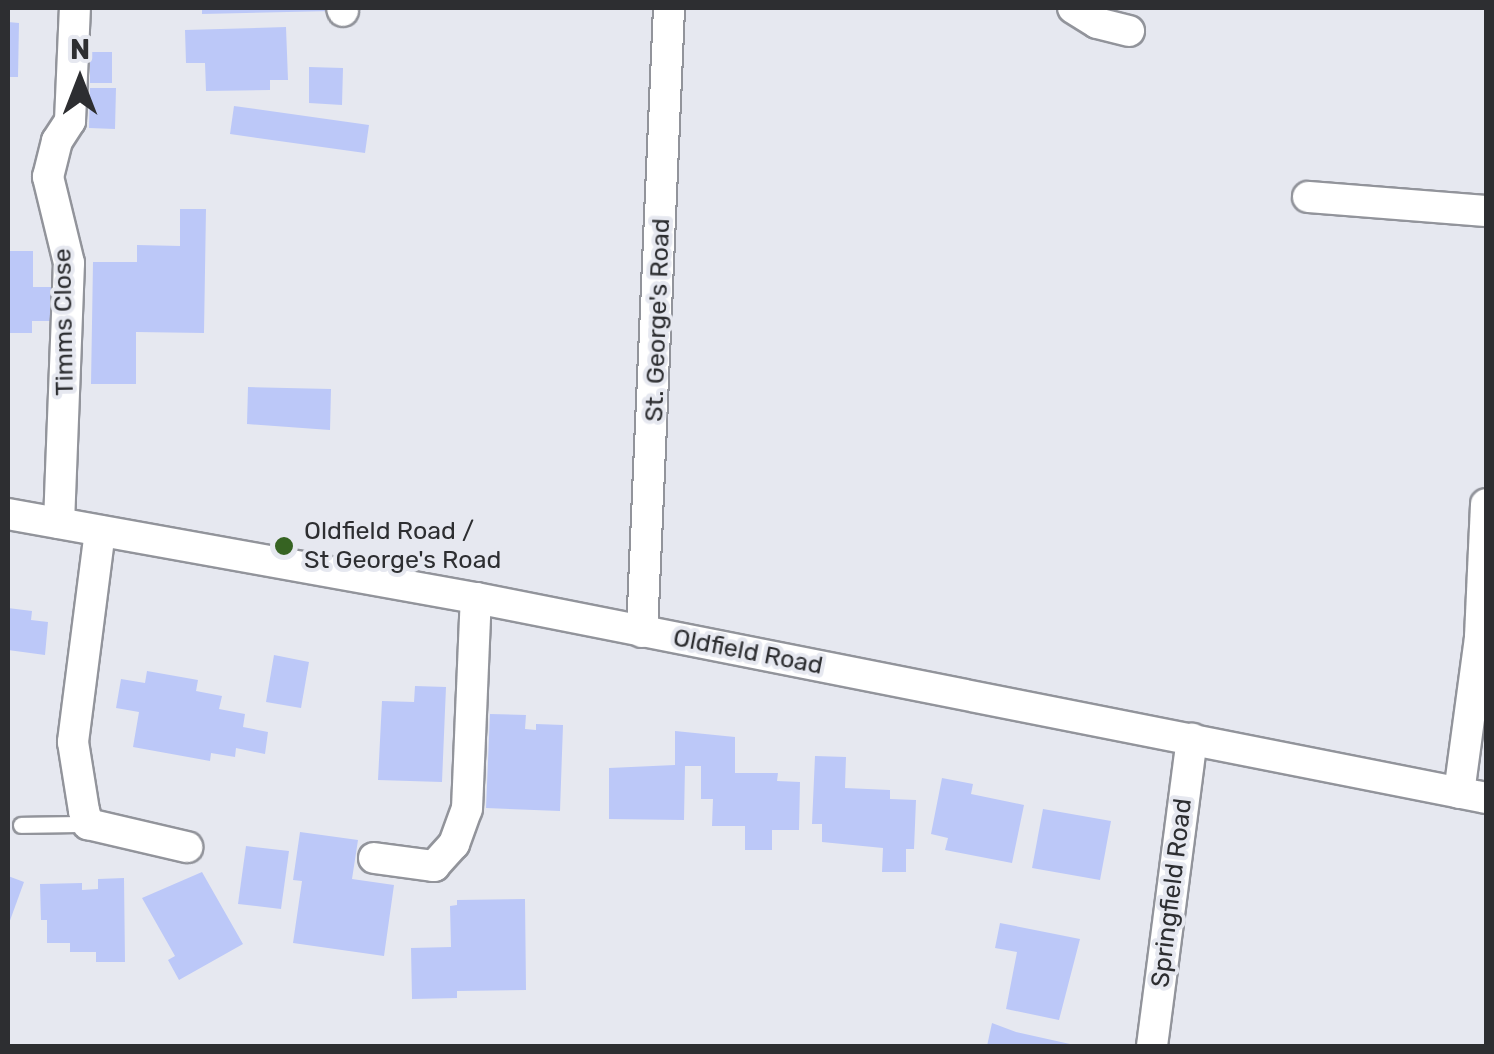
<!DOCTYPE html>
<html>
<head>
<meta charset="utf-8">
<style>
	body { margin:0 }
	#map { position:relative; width:1494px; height:1054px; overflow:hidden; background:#e6e8f0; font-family:Rubik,sans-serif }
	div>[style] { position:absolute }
	.building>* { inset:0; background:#bcc8f8 }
	.roads { filter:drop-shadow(2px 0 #92949b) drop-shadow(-2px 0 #92949b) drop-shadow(0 2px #92949b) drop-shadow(0 -2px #92949b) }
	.lane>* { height:15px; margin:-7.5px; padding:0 7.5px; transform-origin:7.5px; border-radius:7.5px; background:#fff }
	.street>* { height:30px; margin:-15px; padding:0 15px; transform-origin:15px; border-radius:15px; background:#fff }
	.dots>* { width:28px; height:28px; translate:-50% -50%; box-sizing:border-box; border:5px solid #e6e8f0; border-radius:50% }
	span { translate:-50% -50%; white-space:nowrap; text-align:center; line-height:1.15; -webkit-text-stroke:8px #e6e8f0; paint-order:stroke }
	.street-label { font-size:25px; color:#2d2e31 }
	.poi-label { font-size:25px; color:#2d2e31 }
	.left { translate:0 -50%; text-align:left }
	.frame { position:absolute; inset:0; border:10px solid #2d2e31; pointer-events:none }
	.north { position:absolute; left:30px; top:30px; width:100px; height:100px; -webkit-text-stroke:8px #e6e8f0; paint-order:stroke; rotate:0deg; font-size:28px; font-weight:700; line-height:40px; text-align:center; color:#2d2e31 }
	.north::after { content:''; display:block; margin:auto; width:35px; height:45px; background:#2d2e31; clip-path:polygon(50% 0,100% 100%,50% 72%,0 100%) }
</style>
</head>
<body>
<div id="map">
	<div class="building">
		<div style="clip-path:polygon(202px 8px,333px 8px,333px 11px,202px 14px)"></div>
		<div style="clip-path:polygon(8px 22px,19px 23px,18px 77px,8px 77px)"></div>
		<div style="clip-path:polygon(286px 27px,288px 80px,270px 80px,270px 90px,206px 91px,205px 63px,186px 63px,185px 30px)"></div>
		<div style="clip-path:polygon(90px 52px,112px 52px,112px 83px,90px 83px)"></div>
		<div style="clip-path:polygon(309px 67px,343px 68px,342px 105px,309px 103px)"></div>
		<div style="clip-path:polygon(90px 88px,116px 88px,115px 129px,89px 128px)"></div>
		<div style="clip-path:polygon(234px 106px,369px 125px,365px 153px,230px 134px)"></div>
		<div style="clip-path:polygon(180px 209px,206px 209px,204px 333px,136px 332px,136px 384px,91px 384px,93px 262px,137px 262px,137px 245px,180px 246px)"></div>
		<div style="clip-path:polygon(8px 251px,33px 251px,33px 287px,54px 287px,54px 321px,32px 321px,32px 333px,8px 333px)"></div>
		<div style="clip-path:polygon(248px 387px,331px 389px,330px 430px,247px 424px)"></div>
		<div style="clip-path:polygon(8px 608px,32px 611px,31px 620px,48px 622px,45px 655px,8px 650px)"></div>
		<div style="clip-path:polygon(274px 655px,309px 662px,301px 708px,266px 702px)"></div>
		<div style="clip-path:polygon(147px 671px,198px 680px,196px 691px,222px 696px,219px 709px,245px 714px,243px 727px,268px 732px,265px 754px,236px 748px,235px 757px,211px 753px,210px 761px,133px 747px,139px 712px,116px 708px,121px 679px,145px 683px)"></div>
		<div style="clip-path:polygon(415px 686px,446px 687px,442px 782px,378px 780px,382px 701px,414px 702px)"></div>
		<div style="clip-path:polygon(490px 714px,526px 715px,525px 729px,536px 730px,536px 724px,563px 725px,560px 811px,486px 808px)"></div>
		<div style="clip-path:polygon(675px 731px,735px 737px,735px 773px,778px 773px,777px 781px,800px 782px,799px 830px,772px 830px,772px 850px,745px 850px,745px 826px,712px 826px,713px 799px,701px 799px,701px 766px,685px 766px,684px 820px,609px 819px,609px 768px,675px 765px)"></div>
		<div style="clip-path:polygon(815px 756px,846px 757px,845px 788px,890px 790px,890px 799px,916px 800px,914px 849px,906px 849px,906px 872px,882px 872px,883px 848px,822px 842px,822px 824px,812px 824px)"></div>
		<div style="clip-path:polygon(942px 778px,973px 784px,971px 794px,1024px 805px,1012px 863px,945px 850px,948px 838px,931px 834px)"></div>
		<div style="clip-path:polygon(1043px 809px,1111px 821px,1100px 880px,1032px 868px)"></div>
		<div style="clip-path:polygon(300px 832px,358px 840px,352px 879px,394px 885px,384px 956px,293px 943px,302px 881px,293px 880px)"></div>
		<div style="clip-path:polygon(246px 846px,289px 851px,281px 909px,238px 904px)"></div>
		<div style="clip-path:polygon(202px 872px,243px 944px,179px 980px,168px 960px,175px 956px,142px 898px)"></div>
		<div style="clip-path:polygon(8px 876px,24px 882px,8px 926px)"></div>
		<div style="clip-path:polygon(124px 878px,125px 962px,96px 962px,96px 952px,70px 952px,70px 943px,47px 943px,47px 920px,41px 920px,40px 884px,82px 883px,82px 890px,98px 889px,98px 879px)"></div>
		<div style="clip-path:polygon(525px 899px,526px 990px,457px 991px,457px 998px,412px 999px,411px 948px,451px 947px,450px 906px,457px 905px,457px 900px)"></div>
		<div style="clip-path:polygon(1000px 923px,1080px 939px,1059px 1020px,1006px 1009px,1017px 952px,995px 948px)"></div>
		<div style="clip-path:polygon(992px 1023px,1016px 1032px,1079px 1046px,987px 1046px)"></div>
	</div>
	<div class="roads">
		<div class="lane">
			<div style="left:21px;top:825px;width:67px;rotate:-0.9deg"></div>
		</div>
		<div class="street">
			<div style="left:342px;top:8px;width:3px;rotate:72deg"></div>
			<div style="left:1073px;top:8px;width:28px;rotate:32deg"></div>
			<div style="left:1097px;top:23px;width:33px;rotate:14deg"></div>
			<div style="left:1308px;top:197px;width:179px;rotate:4.5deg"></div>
			<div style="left:8px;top:514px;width:475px;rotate:10.2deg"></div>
			<div style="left:476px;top:598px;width:1030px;rotate:11.2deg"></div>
			<div style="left:59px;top:523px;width:260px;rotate:-87.8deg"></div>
			<div style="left:69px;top:263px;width:89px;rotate:-103.7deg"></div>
			<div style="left:48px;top:177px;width:37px;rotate:-76deg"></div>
			<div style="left:57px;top:141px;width:24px;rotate:-57deg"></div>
			<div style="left:70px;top:121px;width:113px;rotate:-87.5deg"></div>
			<div style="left:100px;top:531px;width:213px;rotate:97.3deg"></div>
			<div style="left:73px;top:742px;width:70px;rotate:80.9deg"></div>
			<div style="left:84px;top:811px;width:14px;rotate:73deg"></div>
			<div style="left:88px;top:824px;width:102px;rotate:13.1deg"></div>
			<div style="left:642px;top:632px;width:625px;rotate:-87.52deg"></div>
			<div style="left:1459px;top:793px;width:157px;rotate:-82.3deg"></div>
			<div style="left:1480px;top:637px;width:133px;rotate:-87.4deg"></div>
			<div style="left:374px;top:858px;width:61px;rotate:7.6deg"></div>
			<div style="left:434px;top:866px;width:30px;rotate:-48deg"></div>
			<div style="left:454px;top:844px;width:37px;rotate:-70deg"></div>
			<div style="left:467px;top:809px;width:211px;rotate:-87.6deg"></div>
			<div style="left:1152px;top:1046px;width:310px;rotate:-82.6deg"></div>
		</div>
	</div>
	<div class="dots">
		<div style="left:284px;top:546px;background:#366322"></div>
	</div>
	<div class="street-label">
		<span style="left:658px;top:320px;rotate:-88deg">St. George's Road</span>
		<span style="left:64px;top:322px;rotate:-91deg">Timms Close</span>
		<span style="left:748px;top:652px;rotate:11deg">Oldfield Road</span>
		<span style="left:1172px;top:893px;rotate:-83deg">Springfield Road</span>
	</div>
	<div class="poi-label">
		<span class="left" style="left:304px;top:546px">Oldfield Road /<br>St George's Road</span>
	</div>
	<div class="frame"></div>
	<div class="north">N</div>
</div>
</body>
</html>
